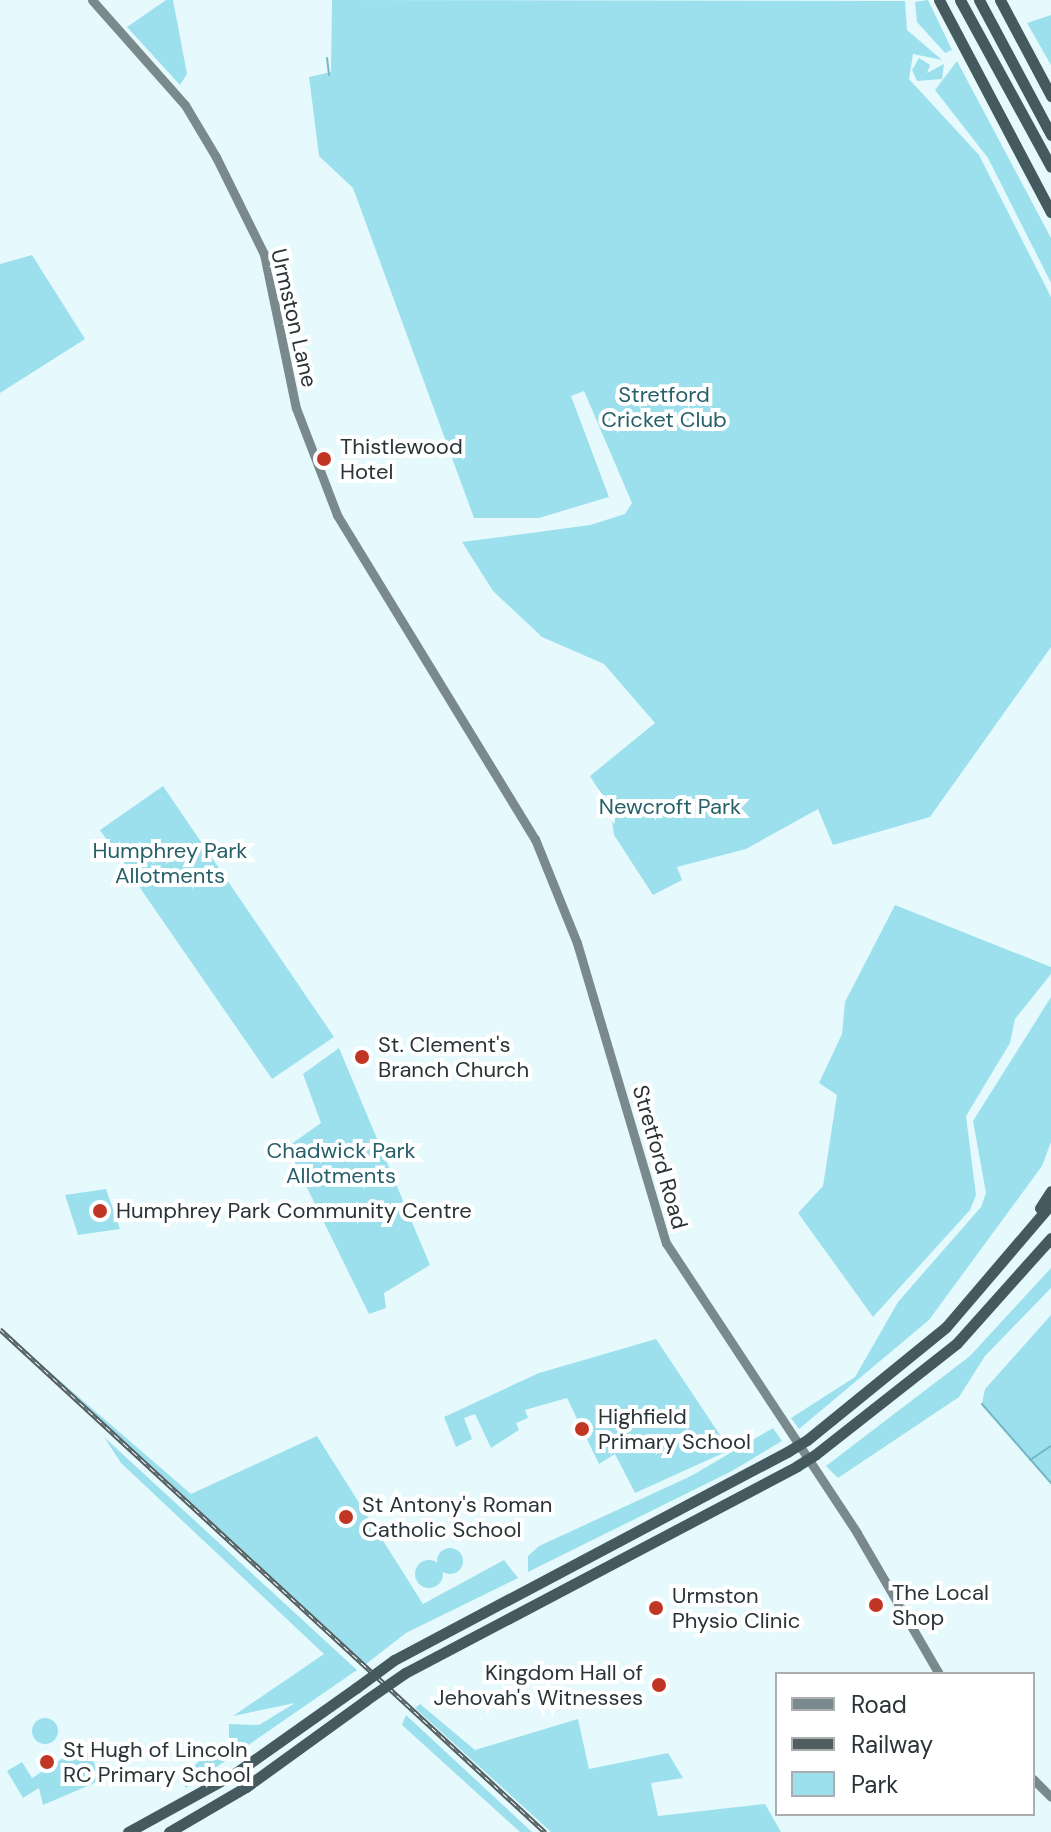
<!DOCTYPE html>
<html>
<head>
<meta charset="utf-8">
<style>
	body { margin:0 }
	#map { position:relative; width:1051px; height:1832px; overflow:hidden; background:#e6fafe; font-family:"DM Sans",sans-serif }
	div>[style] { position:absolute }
	.green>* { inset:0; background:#9de0ed }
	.round { border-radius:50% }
	.stream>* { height:2px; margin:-1px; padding:0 1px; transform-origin:1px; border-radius:1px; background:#73b7c3 }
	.secondary>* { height:9px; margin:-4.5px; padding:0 4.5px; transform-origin:4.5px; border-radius:4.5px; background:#7a898c }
	.motorway>* { height:11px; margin:-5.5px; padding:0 5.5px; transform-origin:5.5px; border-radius:5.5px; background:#455a5e }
	.rail>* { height:5px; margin-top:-2.5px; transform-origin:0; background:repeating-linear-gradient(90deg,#fff 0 6px,#525f61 0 12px); box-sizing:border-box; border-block:2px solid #525f61 }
	.motorway-bridge>* { height:11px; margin:-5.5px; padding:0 5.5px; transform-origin:5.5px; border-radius:5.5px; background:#455a5e }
	.dots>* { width:22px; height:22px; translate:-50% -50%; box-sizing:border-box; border:4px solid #fff; border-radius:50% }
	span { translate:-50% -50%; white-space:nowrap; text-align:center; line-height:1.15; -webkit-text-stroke:8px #fff; paint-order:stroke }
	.street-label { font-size:22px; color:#2a3436 }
	.park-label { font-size:22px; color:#276069 }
	.poi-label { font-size:22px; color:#2a3436 }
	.left { translate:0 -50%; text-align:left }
	.right { translate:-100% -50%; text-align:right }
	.legend { position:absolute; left:775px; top:1672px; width:260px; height:144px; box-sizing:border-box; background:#fff; border:2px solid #aaaeaf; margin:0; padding:10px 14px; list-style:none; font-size:24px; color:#2a3436 }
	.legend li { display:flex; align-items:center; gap:16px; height:40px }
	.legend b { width:40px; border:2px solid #aaaeaf }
</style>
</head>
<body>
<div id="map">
	<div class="green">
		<div style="clip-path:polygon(166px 0,173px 0,187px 74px,180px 85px,127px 27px)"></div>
		<div style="clip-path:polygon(332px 0,905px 1px,907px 30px,942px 60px,913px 54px,909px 79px,979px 155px,1051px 297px,1051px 647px,930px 817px,833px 845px,818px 809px,746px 849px,677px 867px,682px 880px,653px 895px,614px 835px,610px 808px,590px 776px,655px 723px,604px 664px,542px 637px,493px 591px,462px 542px,590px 525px,625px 514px,632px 503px,584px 391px,571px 396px,609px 497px,539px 518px,474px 518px,353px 188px,319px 156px,309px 77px,331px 72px)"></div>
		<div style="clip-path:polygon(928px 0,952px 50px,945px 53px,917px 22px,915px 2px)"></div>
		<div style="clip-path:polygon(1051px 15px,1051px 65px,1027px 23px)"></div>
		<div style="clip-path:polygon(919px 58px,930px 65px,927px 73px,944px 64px,942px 79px,917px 81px,912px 70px)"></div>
		<div style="clip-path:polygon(957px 61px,1051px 238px,1051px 283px,988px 158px,935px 90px)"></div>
		<div style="clip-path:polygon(32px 255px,85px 339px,0 393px,0 264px)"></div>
		<div style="clip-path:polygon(163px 786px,334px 1037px,272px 1079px,100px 830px)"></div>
		<div style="clip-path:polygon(895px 905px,1051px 967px,1051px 974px,1015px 1019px,1010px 1043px,966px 1116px,976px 1195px,970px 1210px,873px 1317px,798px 1213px,823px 1186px,837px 1095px,819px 1083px,842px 1034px,845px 1002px)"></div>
		<div style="clip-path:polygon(1051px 997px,1051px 1142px,1042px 1166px,929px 1320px,799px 1429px,791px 1418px,855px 1377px,898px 1302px,981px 1207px,986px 1193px,973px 1121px)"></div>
		<div style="clip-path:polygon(339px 1048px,430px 1265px,384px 1293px,386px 1308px,369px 1314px,287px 1147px,321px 1123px,303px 1074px)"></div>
		<div style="clip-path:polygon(106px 1189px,120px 1229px,78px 1235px,65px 1195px)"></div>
		<div style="clip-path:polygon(1051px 1268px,1051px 1288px,985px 1356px,959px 1397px,838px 1478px,826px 1466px,970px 1356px)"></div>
		<div style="clip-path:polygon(1051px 1315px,1051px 1483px,982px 1404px,985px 1389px)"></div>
		<div style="clip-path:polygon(656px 1339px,730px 1450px,635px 1493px,615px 1454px,599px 1464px,567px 1398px,525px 1410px,528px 1418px,516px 1423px,519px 1430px,491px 1448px,475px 1414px,464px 1418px,472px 1439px,456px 1447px,444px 1417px,539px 1373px)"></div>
		<div style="clip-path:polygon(44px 1367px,191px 1494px,317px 1436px,423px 1604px,504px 1560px,518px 1578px,406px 1633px,366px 1664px)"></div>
		<div style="clip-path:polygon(773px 1428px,782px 1441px,732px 1471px,528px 1572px,528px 1556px,539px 1546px,691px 1476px)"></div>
		<div style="clip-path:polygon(104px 1437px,357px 1670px,186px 1788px,180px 1779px,217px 1744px,221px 1752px,229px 1748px,229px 1724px,259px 1725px,295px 1703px,233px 1716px,324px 1654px,121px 1463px)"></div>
		<div class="round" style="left:437px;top:1548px;width:26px;height:26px"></div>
		<div class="round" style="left:415px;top:1560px;width:28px;height:28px"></div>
		<div style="clip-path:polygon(420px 1704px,475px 1750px,578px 1719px,589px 1769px,668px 1753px,683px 1778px,651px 1783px,658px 1816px,765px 1804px,781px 1832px,551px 1832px,415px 1708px)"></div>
		<div style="clip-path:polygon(406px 1715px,532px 1832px,520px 1832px,402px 1725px)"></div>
		<div class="round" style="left:32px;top:1718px;width:26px;height:26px"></div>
		<div style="clip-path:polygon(83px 1745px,104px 1779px,43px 1805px,39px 1788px,23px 1798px,7px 1771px,22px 1762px,32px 1778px)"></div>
	</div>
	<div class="stream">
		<div style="left:327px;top:58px;width:17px;rotate:83deg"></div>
		<div style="left:982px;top:1404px;width:105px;rotate:48.9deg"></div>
		<div style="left:1030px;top:1460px;width:25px;rotate:-34deg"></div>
	</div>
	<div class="secondary">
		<div style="left:92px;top:0;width:140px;rotate:48.5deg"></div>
		<div style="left:185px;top:105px;width:61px;rotate:59.2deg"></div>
		<div style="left:216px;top:157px;width:108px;rotate:63.7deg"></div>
		<div style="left:264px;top:254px;width:157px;rotate:78.3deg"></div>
		<div style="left:296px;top:408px;width:115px;rotate:69deg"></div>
		<div style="left:337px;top:515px;width:380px;rotate:58.6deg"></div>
		<div style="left:535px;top:839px;width:112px;rotate:68deg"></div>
		<div style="left:577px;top:943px;width:313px;rotate:73.5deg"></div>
		<div style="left:666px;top:1243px;width:347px;rotate:56.6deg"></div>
		<div style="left:857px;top:1533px;width:163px;rotate:59.8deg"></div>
		<div style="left:1033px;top:1779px;width:25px;rotate:45deg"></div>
	</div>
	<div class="motorway">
		<div style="left:939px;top:0;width:240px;rotate:62.2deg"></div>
		<div style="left:960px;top:0;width:190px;rotate:61.4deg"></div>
		<div style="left:979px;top:0;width:153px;rotate:61.9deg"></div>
		<div style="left:1000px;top:0;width:109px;rotate:62deg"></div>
		<div style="left:1040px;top:1208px;width:20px;rotate:-57deg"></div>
		<div style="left:807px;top:1440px;width:179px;rotate:-39.1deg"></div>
		<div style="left:946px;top:1327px;width:162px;rotate:-49.5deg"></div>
		<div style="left:816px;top:1454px;width:179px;rotate:-38.2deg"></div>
		<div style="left:957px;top:1343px;width:141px;rotate:-48.2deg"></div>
		<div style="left:394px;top:1660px;width:445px;rotate:-27.9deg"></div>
		<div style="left:405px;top:1673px;width:443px;rotate:-27.8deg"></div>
		<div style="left:128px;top:1832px;width:124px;rotate:-28.8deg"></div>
		<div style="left:237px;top:1772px;width:146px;rotate:-35.2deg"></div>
		<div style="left:169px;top:1832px;width:89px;rotate:-30.3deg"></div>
		<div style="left:246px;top:1787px;width:148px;rotate:-35.9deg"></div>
	</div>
	<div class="rail">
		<div style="left:0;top:1329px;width:742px;rotate:42.71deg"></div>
	</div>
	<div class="motorway-bridge">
		<div style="left:787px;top:1452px;width:23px;rotate:-31deg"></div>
		<div style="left:797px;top:1466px;width:22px;rotate:-32deg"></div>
		<div style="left:356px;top:1688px;width:47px;rotate:-36.4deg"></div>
		<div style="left:366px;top:1700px;width:47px;rotate:-34.7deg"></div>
	</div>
	<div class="dots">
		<div style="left:324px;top:459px;background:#c13525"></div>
		<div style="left:362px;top:1057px;background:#c13525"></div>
		<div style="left:100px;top:1211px;background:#c13525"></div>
		<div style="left:582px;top:1429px;background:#c13525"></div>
		<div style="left:346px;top:1517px;background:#c13525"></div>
		<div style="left:876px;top:1605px;background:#c13525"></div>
		<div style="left:656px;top:1608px;background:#c13525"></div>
		<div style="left:659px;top:1685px;background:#c13525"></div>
		<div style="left:47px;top:1762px;background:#c13525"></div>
	</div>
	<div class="street-label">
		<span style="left:294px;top:318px;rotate:77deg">Urmston Lane</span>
		<span style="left:660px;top:1157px;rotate:74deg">Stretford Road</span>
	</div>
	<div class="park-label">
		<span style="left:664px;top:407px">Stretford<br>Cricket Club</span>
		<span style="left:670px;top:807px">Newcroft Park</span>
		<span style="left:170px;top:863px">Humphrey Park<br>Allotments</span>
		<span style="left:341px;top:1163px">Chadwick Park<br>Allotments</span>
	</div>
	<div class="poi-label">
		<span class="left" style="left:340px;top:459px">Thistlewood<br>Hotel</span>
		<span class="left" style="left:378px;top:1057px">St. Clement's<br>Branch Church</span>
		<span class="left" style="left:116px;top:1211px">Humphrey Park Community Centre</span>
		<span class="left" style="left:598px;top:1429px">Highfield<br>Primary School</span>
		<span class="left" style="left:362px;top:1517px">St Antony's Roman<br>Catholic School</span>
		<span class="left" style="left:892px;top:1605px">The Local<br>Shop</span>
		<span class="left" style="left:672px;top:1608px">Urmston<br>Physio Clinic</span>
		<span class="right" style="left:643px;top:1685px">Kingdom Hall of<br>Jehovah's Witnesses</span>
		<span class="left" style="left:63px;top:1762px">St Hugh of Lincoln<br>RC Primary School</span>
	</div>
	<ul class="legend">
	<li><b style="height:10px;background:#7a898c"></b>Road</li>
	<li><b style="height:10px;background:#525f61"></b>Railway</li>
	<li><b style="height:22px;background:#9de0ed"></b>Park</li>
	</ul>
</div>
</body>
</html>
